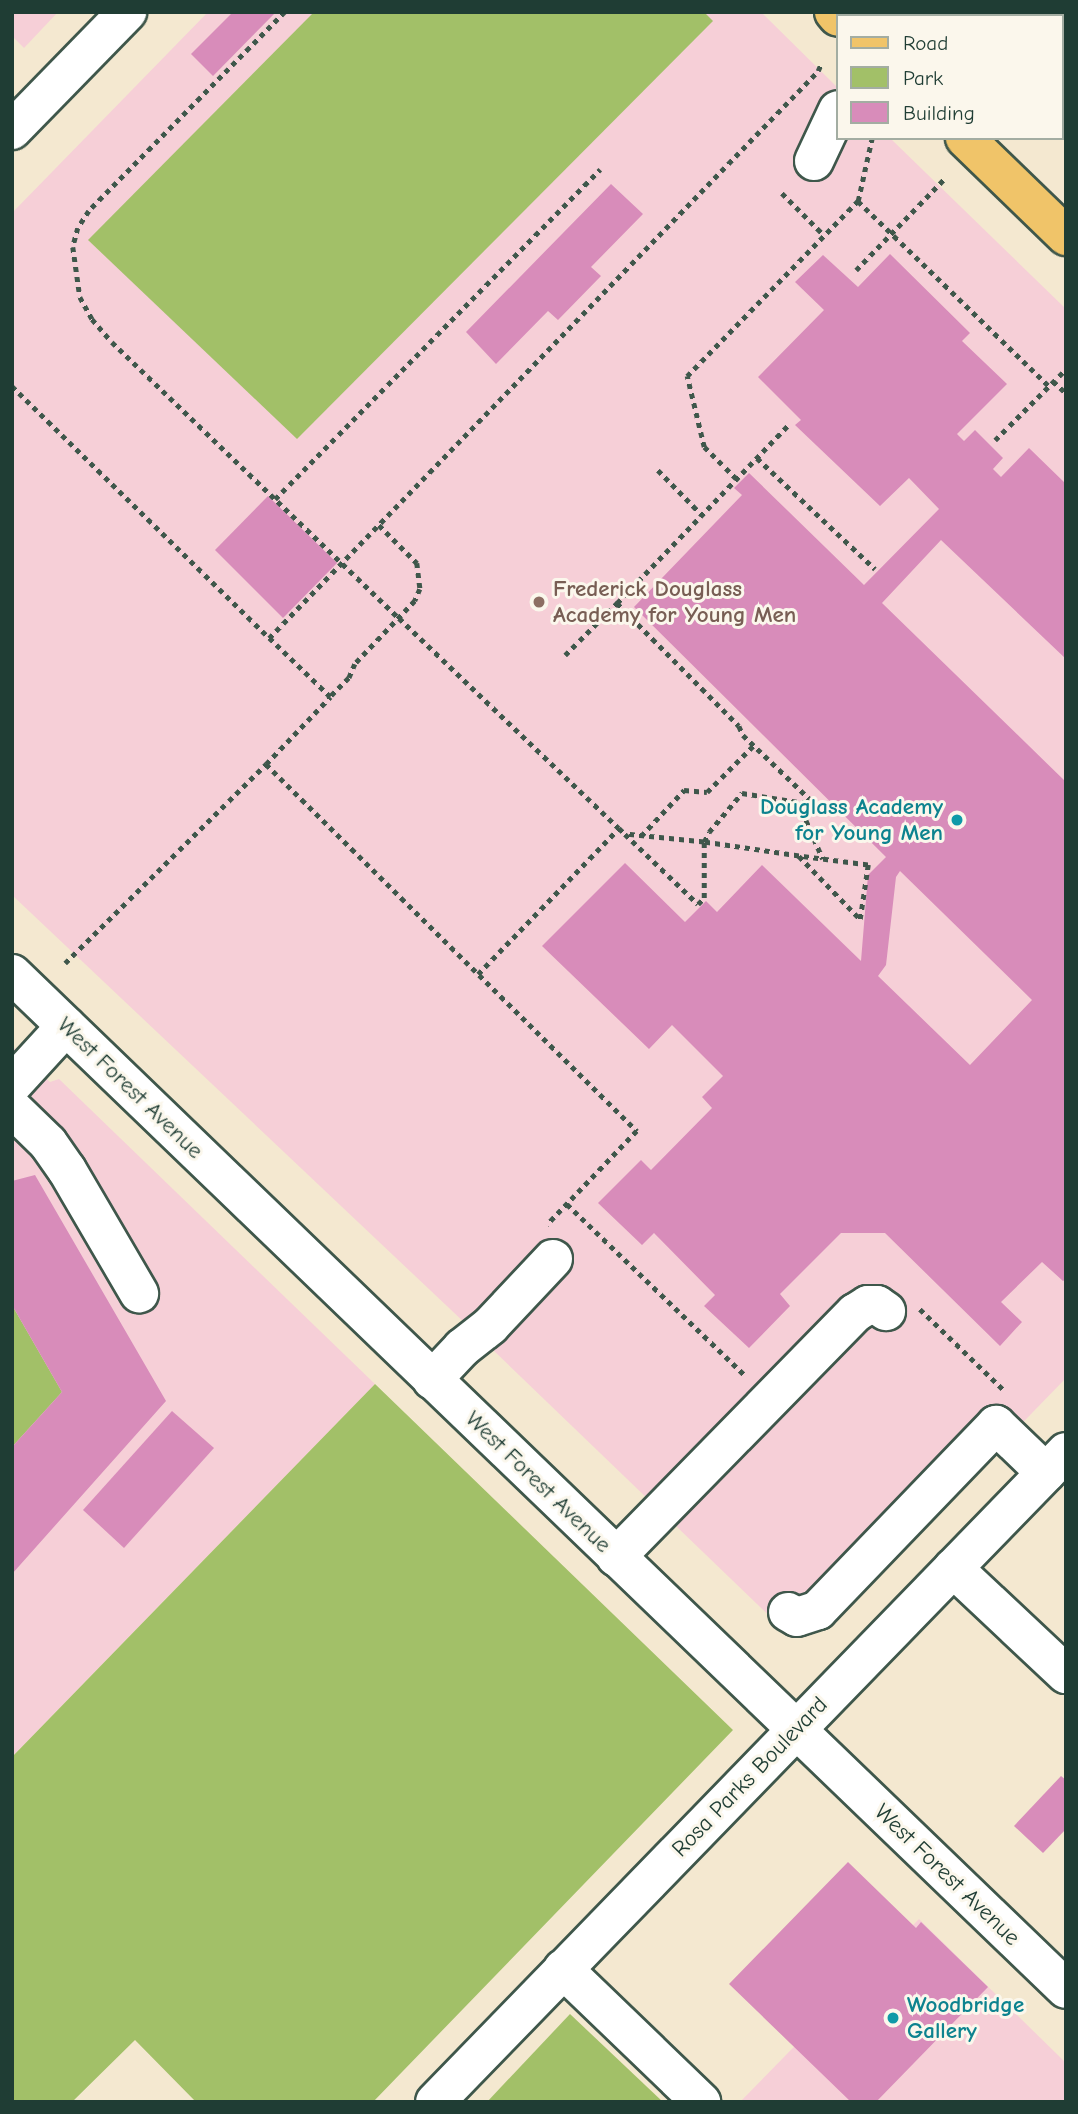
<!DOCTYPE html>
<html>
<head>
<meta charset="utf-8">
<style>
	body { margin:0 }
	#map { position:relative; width:1078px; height:2114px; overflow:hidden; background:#f4e8d0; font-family:"Comic Neue",sans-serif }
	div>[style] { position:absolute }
	.built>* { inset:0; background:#f6cfd7 }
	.green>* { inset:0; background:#a2c068 }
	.building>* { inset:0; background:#d88cba }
	.path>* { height:4.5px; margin-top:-2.25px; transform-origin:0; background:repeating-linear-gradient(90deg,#3f574b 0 5px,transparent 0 10px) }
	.roads { filter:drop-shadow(2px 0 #3f574b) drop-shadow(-2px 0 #3f574b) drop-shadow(0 2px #3f574b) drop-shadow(0 -2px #3f574b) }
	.minor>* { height:38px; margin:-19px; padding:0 19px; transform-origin:19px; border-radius:19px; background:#fff }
	.major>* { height:38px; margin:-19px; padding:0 19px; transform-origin:19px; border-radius:19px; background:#f0c469 }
	.dots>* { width:19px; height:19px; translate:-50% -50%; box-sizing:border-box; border:4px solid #fbf7ec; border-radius:50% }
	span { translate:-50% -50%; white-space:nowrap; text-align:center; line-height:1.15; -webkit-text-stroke:6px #fbf7ec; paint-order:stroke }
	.education-label { font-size:23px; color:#785e54; font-weight:700 }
	.left { translate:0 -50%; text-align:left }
	.culture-label { font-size:23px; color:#0d838f; font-weight:700 }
	.right { translate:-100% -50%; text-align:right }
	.street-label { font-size:23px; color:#1f3d34 }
	.frame { position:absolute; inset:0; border:14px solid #1f3d34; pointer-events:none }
	.legend { position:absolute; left:836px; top:14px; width:228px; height:126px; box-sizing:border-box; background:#fbf7ec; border:2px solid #a3ada2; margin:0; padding:9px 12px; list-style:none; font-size:21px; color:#1f3d34 }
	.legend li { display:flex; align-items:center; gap:14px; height:35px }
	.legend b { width:35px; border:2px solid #a3ada2 }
</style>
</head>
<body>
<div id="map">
	<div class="built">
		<div style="clip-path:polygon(12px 12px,58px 12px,24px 48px,12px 36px)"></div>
		<div style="clip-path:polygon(208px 12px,761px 12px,838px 88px,838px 138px,890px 138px,1066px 309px,1066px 1378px,821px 1630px,812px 1634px,792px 1633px,782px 1628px,467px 1325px,12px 895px,12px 213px)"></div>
		<div style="clip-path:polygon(12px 1046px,50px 1082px,59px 1079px,375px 1384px,12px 1757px)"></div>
		<div style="clip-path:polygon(919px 1919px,1066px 2063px,1066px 2102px,740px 2102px)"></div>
	</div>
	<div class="green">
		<div style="clip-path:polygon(314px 12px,704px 12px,713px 21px,297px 439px,88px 240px)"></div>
		<div style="clip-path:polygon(12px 1305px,62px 1392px,12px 1447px)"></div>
		<div style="clip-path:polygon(375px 1384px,733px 1730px,373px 2102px,196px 2102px,135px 2040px,72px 2102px,12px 2102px,12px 1757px)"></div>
		<div style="clip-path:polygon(570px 2014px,663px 2102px,487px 2102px)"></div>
	</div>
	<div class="building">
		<div style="clip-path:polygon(233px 12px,276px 12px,213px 76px,191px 54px)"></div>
		<div style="clip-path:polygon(611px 184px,643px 214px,591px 267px,601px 276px,558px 320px,548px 311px,496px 364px,466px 332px)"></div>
		<div style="clip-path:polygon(evenodd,890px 254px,970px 333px,962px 341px,1007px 384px,957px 434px,964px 441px,975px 430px,1003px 458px,993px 469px,1001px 477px,1029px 448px,1066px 484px,1066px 659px,941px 540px,882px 603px,1066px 782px,1066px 1279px,1063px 1281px,1042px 1262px,1001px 1302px,1022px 1322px,1000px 1346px,885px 1233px,841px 1233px,780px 1294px,790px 1306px,749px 1348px,704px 1306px,715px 1295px,654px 1233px,642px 1245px,598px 1203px,641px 1160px,651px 1170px,712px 1108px,702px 1097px,723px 1076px,672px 1025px,649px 1049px,542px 946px,625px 863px,685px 922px,706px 901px,717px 912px,762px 865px,861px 961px,868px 875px,886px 857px,634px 607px,742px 495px,734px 488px,749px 473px,864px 585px,939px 509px,909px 478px,880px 506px,795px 425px,801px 420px,758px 377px,824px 310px,795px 282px,823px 255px,858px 287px,890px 254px,900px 871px,1032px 1000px,970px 1065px,878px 976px,886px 965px,896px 877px,900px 871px)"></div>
		<div style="clip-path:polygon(268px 496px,337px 563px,283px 618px,215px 550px)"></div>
		<div style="clip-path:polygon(35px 1175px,166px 1401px,12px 1574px,12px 1447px,62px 1392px,12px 1305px,12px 1181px)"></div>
		<div style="clip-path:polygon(172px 1411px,214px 1448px,124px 1548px,83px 1510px)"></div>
		<div style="clip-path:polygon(1061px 1776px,1066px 1780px,1066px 1829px,1043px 1853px,1014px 1826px)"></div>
		<div style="clip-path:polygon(848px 1862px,916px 1928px,921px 1922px,988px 1987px,876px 2102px,851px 2102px,729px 1984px)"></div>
	</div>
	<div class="path">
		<div style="left:285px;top:12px;width:279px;rotate:134.6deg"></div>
		<div style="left:89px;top:211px;width:20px;rotate:123deg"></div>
		<div style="left:78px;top:228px;width:20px;rotate:105deg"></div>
		<div style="left:73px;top:247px;width:50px;rotate:82deg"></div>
		<div style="left:80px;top:297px;width:25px;rotate:61deg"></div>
		<div style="left:92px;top:319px;width:30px;rotate:49deg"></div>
		<div style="left:112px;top:342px;width:398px;rotate:43.9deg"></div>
		<div style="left:399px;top:618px;width:304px;rotate:43.7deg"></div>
		<div style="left:619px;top:828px;width:8px;rotate:45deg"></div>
		<div style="left:625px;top:834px;width:101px;rotate:43.8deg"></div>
		<div style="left:698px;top:904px;width:8px;rotate:-45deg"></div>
		<div style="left:704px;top:898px;width:56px;rotate:-90deg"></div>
		<div style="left:704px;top:842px;width:79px;rotate:-174.2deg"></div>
		<div style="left:782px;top:193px;width:59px;rotate:45deg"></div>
		<div style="left:858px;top:201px;width:65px;rotate:-77.5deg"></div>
		<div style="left:856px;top:270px;width:129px;rotate:-45.9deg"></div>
		<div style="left:1053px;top:381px;width:18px;rotate:43deg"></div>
		<div style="left:12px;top:386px;width:360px;rotate:44.4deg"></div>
		<div style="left:995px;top:440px;width:100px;rotate:-45deg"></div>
		<div style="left:757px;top:458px;width:162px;rotate:43.2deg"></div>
		<div style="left:658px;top:470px;width:63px;rotate:45.6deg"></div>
		<div style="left:736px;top:479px;width:45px;rotate:-135deg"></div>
		<div style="left:704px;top:447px;width:73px;rotate:-103.5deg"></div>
		<div style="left:687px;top:376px;width:245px;rotate:-45.7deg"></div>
		<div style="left:858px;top:201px;width:266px;rotate:44.1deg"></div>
		<div style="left:275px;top:499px;width:463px;rotate:-45.4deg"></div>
		<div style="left:379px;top:525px;width:54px;rotate:45deg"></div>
		<div style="left:417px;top:563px;width:26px;rotate:83deg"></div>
		<div style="left:420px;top:589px;width:13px;rotate:113deg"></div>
		<div style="left:415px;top:601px;width:87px;rotate:133.6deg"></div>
		<div style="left:355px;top:664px;width:15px;rotate:113deg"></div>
		<div style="left:349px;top:678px;width:27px;rotate:135deg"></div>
		<div style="left:330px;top:697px;width:85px;rotate:-136deg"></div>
		<div style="left:269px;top:638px;width:789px;rotate:-45.92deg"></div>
		<div style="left:818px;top:71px;width:8px;rotate:-67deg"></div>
		<div style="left:617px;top:603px;width:248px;rotate:-46.1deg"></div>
		<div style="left:565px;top:655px;width:74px;rotate:-45deg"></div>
		<div style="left:617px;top:603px;width:173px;rotate:45.2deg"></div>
		<div style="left:739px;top:726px;width:10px;rotate:66deg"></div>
		<div style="left:743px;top:735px;width:101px;rotate:43.8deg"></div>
		<div style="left:816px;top:805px;width:17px;rotate:-170deg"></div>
		<div style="left:266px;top:764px;width:93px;rotate:-46.3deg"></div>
		<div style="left:641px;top:836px;width:63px;rotate:-46.9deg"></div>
		<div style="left:684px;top:790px;width:23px;rotate:5deg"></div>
		<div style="left:707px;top:792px;width:66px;rotate:-45deg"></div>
		<div style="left:799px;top:856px;width:88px;rotate:45.9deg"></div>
		<div style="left:860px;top:919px;width:55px;rotate:-81.6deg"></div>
		<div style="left:868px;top:865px;width:70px;rotate:-172.6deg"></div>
		<div style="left:799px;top:856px;width:96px;rotate:-171.6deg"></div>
		<div style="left:704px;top:842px;width:11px;rotate:-63deg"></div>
		<div style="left:709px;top:832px;width:51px;rotate:-49.8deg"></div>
		<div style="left:742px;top:793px;width:57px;rotate:9.1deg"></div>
		<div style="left:798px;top:802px;width:62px;rotate:66.3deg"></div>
		<div style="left:65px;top:963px;width:283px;rotate:-44.7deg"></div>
		<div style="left:266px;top:764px;width:522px;rotate:44.69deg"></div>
		<div style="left:637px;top:1131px;width:130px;rotate:133.8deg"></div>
		<div style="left:478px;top:974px;width:203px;rotate:-46deg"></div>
		<div style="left:567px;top:1204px;width:248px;rotate:43.9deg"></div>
		<div style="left:920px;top:1309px;width:117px;rotate:44deg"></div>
	</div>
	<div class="roads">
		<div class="minor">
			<div style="left:928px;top:16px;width:6px;rotate:-45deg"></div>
			<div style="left:12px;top:130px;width:165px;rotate:-45.7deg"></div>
			<div style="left:814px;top:161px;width:56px;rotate:-64.8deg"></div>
			<div style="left:12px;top:974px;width:1463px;rotate:43.92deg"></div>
			<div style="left:12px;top:1085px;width:80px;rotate:-47.5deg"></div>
			<div style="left:12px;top:1108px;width:50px;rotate:44.2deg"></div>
			<div style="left:48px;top:1143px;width:33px;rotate:55deg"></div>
			<div style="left:67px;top:1170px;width:143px;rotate:59.7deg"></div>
			<div style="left:432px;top:1380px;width:44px;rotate:-46.8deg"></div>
			<div style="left:462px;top:1348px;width:36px;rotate:-38deg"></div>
			<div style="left:490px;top:1326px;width:92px;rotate:-46.8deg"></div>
			<div style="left:616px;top:1557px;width:342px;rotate:-45.6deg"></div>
			<div style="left:855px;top:1313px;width:15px;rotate:-32deg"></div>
			<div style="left:868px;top:1305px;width:9px"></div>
			<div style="left:877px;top:1305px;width:11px;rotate:34deg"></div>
			<div style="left:953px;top:1568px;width:155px;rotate:43.2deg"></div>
			<div style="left:788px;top:1612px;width:10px;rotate:29deg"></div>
			<div style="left:797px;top:1617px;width:22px;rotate:-18deg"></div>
			<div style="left:818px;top:1610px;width:257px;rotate:-46.1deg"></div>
			<div style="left:996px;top:1425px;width:69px;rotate:43.8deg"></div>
			<div style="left:563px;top:1969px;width:192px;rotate:43.9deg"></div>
			<div style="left:435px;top:2102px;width:906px;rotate:-45.85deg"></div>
		</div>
		<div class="major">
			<div style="left:834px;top:12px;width:6px;rotate:51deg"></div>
			<div style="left:965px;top:138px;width:141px;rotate:44.1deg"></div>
		</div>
	</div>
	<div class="dots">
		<div style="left:539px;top:602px;background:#8d6e63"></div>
		<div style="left:957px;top:820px;background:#0f9aa8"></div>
		<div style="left:893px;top:2018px;background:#0f9aa8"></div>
	</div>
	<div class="education-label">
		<span class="left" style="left:553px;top:602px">Frederick Douglass<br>Academy for Young Men</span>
	</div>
	<div class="culture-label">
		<span class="right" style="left:943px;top:820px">Douglass Academy<br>for Young Men</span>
		<span class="left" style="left:907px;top:2018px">Woodbridge<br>Gallery</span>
	</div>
	<div class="street-label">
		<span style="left:130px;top:1088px;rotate:44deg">West Forest Avenue</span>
		<span style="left:538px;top:1482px;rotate:44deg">West Forest Avenue</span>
		<span style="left:750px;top:1777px;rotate:-46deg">Rosa Parks Boulevard</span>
		<span style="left:947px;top:1875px;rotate:44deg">West Forest Avenue</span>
	</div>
	<div class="frame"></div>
	<ul class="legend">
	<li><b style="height:9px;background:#f0c469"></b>Road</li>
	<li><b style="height:19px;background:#a2c068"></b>Park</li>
	<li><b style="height:19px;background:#d88cba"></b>Building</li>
	</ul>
</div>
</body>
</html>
